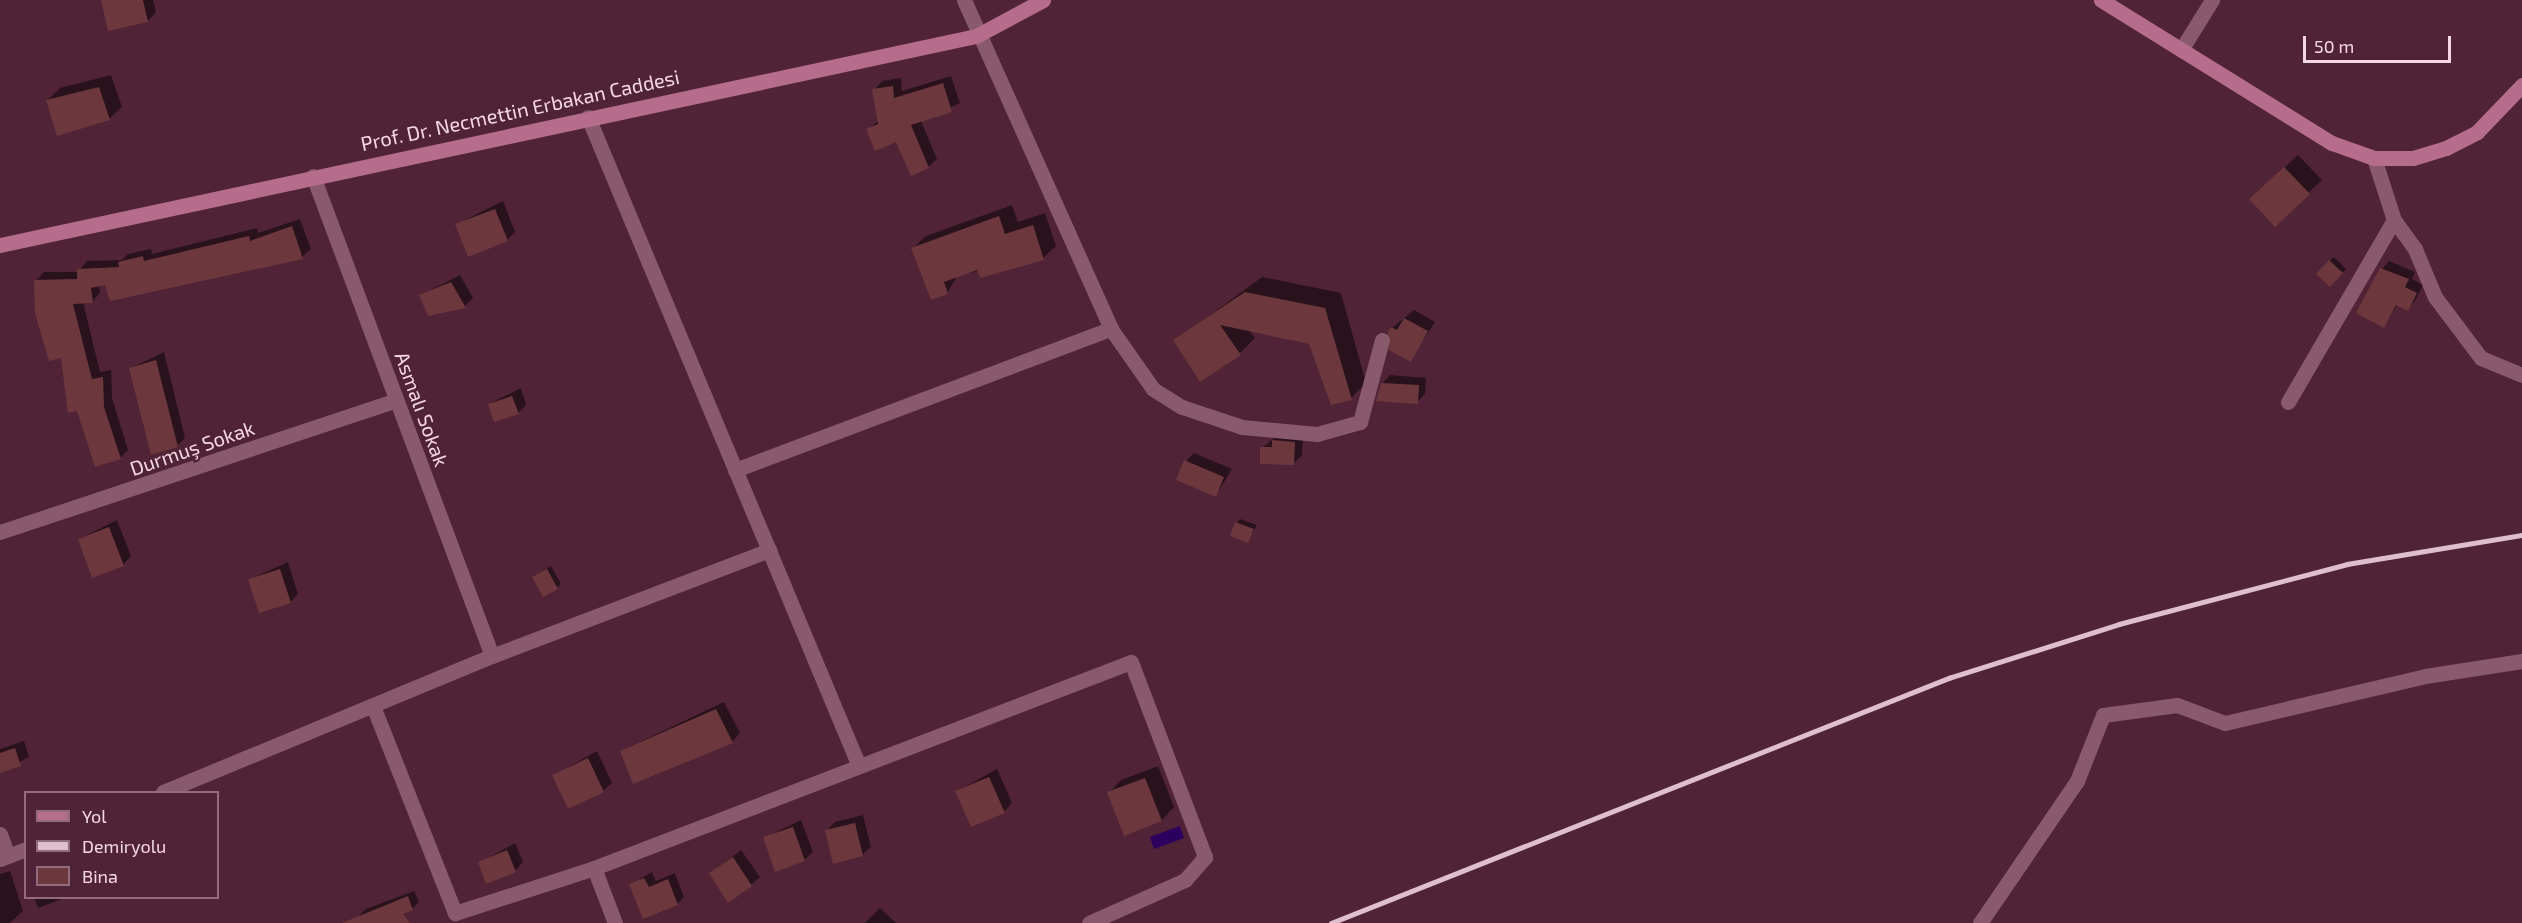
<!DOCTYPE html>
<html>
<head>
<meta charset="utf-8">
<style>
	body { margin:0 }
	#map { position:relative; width:2522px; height:923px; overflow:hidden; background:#502337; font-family:"Exo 2",sans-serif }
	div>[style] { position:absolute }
	.water>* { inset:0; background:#2b005f }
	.shadow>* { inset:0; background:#0007 }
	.building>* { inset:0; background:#6c383e }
	.street>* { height:15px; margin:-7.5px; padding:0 7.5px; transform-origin:7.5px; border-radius:7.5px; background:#885a6c }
	.secondary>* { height:15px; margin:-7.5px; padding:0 7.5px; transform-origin:7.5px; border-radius:7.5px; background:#b56d8b }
	.rail>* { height:4.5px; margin:-2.25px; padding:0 2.25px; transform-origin:2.25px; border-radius:2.25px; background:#dfbfcb }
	span { translate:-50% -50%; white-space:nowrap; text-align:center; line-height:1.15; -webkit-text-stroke:5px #502337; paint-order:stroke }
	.street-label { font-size:20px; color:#f6d8e3 }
	.legend { position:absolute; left:24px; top:791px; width:195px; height:108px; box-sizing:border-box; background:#502337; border:2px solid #926b7c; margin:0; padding:8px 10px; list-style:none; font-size:18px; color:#f6d8e3 }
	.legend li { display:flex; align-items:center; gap:12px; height:30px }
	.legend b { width:30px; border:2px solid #926b7c }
	.scale { position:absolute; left:2303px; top:36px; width:148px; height:27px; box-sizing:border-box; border:3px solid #f6d8e3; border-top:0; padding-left:8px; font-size:18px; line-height:21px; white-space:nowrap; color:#f6d8e3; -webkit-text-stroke:4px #502337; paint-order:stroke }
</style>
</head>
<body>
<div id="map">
	<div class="water">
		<div style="clip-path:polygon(1180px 826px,1184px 838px,1154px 849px,1150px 837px)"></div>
	</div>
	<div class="shadow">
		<div style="clip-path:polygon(103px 0,153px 0,156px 12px,148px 21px)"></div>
		<div style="clip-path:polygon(111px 75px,122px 107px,109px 119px,48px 100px,60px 88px)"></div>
		<div style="clip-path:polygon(951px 76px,960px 103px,921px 121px,937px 159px,928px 167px,897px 140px,868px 130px,879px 120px,874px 90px,882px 81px,901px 78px,902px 91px)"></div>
		<div style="clip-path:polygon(2298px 155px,2322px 180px,2275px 224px,2264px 187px)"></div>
		<div style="clip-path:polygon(503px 201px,515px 232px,507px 240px,457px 224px)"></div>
		<div style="clip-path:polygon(1012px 205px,1018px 222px,1045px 213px,1056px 246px,1043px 258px,958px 275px,947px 293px,913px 248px,926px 236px)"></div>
		<div style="clip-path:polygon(300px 219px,311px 249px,302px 257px,106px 284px,99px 285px,100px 293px,92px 302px,83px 302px,100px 372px,111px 370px,112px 398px,128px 450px,120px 458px,62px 356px,36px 281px,44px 272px,78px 272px,87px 261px,122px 260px,128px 254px,151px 249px,152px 254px,257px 228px,258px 233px)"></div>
		<div style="clip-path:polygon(2334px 257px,2346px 269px,2330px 285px,2318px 273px)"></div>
		<div style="clip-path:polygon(2389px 261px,2415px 272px,2412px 279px,2423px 285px,2415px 301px,2407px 309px,2398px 304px,2383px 327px,2382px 269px)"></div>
		<div style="clip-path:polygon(460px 275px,473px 298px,465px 306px,429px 314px,421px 295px)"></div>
		<div style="clip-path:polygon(1262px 277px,1341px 293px,1366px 383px,1351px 398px,1310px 343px,1249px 330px,1255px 338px,1240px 353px,1175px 341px)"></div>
		<div style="clip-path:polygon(1414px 310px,1435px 322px,1410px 360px,1392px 328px)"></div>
		<div style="clip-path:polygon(164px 352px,185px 438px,177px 446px,131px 368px)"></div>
		<div style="clip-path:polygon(1390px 375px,1426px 378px,1425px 394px,1417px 402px,1382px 384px)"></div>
		<div style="clip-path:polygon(521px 388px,526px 405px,518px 413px,489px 404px)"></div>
		<div style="clip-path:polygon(1282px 432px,1303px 434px,1302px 455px,1294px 463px,1262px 448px)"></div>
		<div style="clip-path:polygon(1194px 453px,1232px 469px,1216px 495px,1186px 461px)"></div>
		<div style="clip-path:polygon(1240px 519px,1257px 525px,1248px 541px,1236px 523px)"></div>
		<div style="clip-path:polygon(117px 520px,131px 556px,123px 565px,79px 539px)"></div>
		<div style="clip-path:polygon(288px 562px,298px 594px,290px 602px,250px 579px)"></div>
		<div style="clip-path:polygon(551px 566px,561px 584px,557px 588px,534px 577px)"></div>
		<div style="clip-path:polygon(724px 702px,740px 733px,732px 742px,621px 751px)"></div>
		<div style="clip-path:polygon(24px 741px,29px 757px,0 772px,0 749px)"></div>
		<div style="clip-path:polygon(597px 751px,612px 783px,603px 791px,554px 775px)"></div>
		<div style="clip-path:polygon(1158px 766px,1174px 807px,1162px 820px,1125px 834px,1109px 793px,1121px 780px)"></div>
		<div style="clip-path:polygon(997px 769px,1012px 803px,1004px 812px,957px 791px)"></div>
		<div style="clip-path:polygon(863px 815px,871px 847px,862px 855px,827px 830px,835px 822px)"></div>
		<div style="clip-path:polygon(801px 820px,813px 852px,804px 860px,764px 838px)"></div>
		<div style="clip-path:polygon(515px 843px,523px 862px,515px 871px,479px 863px)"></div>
		<div style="clip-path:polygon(741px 850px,760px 877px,751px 885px,711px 873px)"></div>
		<div style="clip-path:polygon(10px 871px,23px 911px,10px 923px,0 923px,0 874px)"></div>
		<div style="clip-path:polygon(652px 872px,656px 881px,675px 873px,684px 897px,677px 904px,631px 884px)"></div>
		<div style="clip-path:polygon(414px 891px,419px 902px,412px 909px,362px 923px,359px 916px,366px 909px)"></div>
		<div style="clip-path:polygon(34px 898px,64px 898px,38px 908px)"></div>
		<div style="clip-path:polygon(880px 908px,896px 923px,865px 923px)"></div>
	</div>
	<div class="building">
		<div style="clip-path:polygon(101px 0,143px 0,148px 22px,108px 31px)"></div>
		<div style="clip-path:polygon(943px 83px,952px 112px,911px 125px,929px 168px,911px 176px,896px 142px,875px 151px,866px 129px,878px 124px,872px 89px,893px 86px,894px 98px)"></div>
		<div style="clip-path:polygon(99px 87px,110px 120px,57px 136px,46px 100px)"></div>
		<div style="clip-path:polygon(2284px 167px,2310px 194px,2275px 227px,2249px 199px)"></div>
		<div style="clip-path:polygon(495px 209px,508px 241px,468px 257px,455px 224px)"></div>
		<div style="clip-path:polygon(999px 216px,1005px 234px,1033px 225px,1044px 260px,980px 278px,977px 270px,944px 282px,948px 294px,931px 300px,911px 248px)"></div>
		<div style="clip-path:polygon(292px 226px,303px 259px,110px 301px,105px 285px,91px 288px,93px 303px,73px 304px,92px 379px,103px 377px,104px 407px,121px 459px,95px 467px,77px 411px,68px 413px,61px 358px,49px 361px,35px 313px,34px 280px,77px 279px,77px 269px,119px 267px,118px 262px,143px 256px,144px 261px,249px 236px,250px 241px)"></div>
		<div style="clip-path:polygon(2329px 260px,2343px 273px,2330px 287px,2316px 274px)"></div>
		<div style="clip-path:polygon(2380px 268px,2409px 279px,2405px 287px,2417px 293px,2408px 311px,2396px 305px,2384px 328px,2356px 313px)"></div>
		<div style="clip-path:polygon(451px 282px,466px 308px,428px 316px,419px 295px)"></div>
		<div style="clip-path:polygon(1245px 292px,1325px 308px,1352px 400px,1331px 405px,1309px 344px,1220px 325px,1241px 355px,1200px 382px,1173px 340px)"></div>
		<div style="clip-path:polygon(1404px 318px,1428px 331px,1411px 362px,1389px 350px,1388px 332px,1391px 327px,1397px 330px)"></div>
		<div style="clip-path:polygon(156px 360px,178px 447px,151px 455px,129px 368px)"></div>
		<div style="clip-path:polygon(1381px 383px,1419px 385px,1418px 404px,1376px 401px)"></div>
		<div style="clip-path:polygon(512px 396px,519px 414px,494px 422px,488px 404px)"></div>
		<div style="clip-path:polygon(1272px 440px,1295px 442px,1294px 465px,1260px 464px,1260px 447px,1272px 447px)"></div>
		<div style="clip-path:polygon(1184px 460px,1224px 477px,1216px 497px,1176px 480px)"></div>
		<div style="clip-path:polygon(1235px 522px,1254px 529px,1248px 543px,1230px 536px)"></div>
		<div style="clip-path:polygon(109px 527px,124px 566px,92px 578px,78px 539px)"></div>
		<div style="clip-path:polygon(280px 569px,291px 603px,259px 613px,248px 579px)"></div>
		<div style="clip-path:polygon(547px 569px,558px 589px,543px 597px,532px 577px)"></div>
		<div style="clip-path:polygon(716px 709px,733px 743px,633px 784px,620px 751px)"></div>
		<div style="clip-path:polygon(15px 748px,21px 766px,0 773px,0 753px)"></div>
		<div style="clip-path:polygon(588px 758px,604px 792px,568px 809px,552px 775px)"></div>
		<div style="clip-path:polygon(989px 777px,1005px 813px,971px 827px,955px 791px)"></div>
		<div style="clip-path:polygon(1145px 778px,1162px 821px,1124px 836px,1107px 792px)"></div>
		<div style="clip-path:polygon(855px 823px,863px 856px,833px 864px,825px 830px)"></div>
		<div style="clip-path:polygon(793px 827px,805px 861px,775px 872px,763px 837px)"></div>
		<div style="clip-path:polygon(507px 850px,516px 872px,486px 884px,478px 862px)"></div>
		<div style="clip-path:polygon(733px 857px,752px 886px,728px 903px,709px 873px)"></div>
		<div style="clip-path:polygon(644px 878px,649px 887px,668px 879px,678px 905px,643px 919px,629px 884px)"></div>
		<div style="clip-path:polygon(408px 896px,413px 910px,403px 914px,410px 923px,342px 923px)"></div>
	</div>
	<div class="street">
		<div style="left:964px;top:0;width:360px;rotate:65.9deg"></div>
		<div style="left:1111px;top:329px;width:73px;rotate:55deg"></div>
		<div style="left:1153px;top:389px;width:34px;rotate:32deg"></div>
		<div style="left:1182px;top:407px;width:63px;rotate:18.4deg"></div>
		<div style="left:1242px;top:427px;width:75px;rotate:5.3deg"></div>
		<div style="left:1317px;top:434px;width:45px;rotate:-15.6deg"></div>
		<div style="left:1360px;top:422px;width:85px;rotate:-75deg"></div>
		<div style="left:2181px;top:50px;width:59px;rotate:-58.2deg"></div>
		<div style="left:588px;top:117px;width:703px;rotate:67.34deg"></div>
		<div style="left:313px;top:176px;width:512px;rotate:69.55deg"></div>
		<div style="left:2394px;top:220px;width:36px;rotate:54deg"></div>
		<div style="left:2415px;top:249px;width:52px;rotate:67.4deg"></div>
		<div style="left:2435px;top:297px;width:76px;rotate:53deg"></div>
		<div style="left:2481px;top:358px;width:44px;rotate:22.5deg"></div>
		<div style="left:2288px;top:402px;width:211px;rotate:-59.8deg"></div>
		<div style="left:2394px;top:220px;width:65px;rotate:-107.9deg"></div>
		<div style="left:735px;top:470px;width:402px;rotate:-20.6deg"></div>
		<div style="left:0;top:532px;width:417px;rotate:-18.4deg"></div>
		<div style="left:373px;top:706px;width:223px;rotate:68.4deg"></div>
		<div style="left:455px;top:913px;width:146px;rotate:-17.9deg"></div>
		<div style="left:594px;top:868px;width:59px;rotate:69.1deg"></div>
		<div style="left:163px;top:792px;width:356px;rotate:-22.5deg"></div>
		<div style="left:492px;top:656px;width:297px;rotate:-20.9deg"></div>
		<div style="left:0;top:834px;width:23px;rotate:70deg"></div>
		<div style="left:0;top:859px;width:28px;rotate:-21deg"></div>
		<div style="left:594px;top:868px;width:575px;rotate:-20.99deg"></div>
		<div style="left:1131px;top:662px;width:209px;rotate:69.2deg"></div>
		<div style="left:1205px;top:857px;width:30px;rotate:131deg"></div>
		<div style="left:1185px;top:880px;width:105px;rotate:155.9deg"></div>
		<div style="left:1980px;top:923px;width:172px;rotate:-55.7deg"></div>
		<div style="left:2077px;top:781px;width:71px;rotate:-68.5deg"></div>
		<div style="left:2103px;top:715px;width:75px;rotate:-7.7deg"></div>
		<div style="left:2177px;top:705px;width:51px;rotate:20.6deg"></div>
		<div style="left:2225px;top:723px;width:205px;rotate:-13.2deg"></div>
		<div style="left:2425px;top:676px;width:98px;rotate:-8.8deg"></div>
	</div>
	<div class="secondary">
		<div style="left:2101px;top:0;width:272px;rotate:31.8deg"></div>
		<div style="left:2332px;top:143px;width:45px;rotate:19.7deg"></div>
		<div style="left:2374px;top:158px;width:39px"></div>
		<div style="left:2413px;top:158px;width:34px;rotate:-17deg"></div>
		<div style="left:2446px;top:148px;width:35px;rotate:-27deg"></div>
		<div style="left:2477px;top:132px;width:65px;rotate:-46.2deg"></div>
		<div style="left:0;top:245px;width:998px;rotate:-12.09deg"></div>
		<div style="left:976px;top:36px;width:76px;rotate:-28.2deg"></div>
	</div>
	<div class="rail">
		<div style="left:1331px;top:923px;width:665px;rotate:-21.63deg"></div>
		<div style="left:1949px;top:678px;width:178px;rotate:-17.6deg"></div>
		<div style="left:2119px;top:624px;width:236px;rotate:-14.7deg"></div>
		<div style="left:2347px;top:564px;width:177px;rotate:-9.4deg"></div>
	</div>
	<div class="street-label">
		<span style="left:520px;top:110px;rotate:-12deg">Prof. Dr. Necmettin Erbakan Caddesi</span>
		<span style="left:422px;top:409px;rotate:70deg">Asmalı Sokak</span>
		<span style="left:192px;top:448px;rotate:-19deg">Durmuş Sokak</span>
	</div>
	<ul class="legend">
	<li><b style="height:8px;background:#b56d8b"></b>Yol</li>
	<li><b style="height:8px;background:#dfbfcb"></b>Demiryolu</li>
	<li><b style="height:16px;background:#6c383e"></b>Bina</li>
	</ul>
	<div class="scale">50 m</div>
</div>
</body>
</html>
